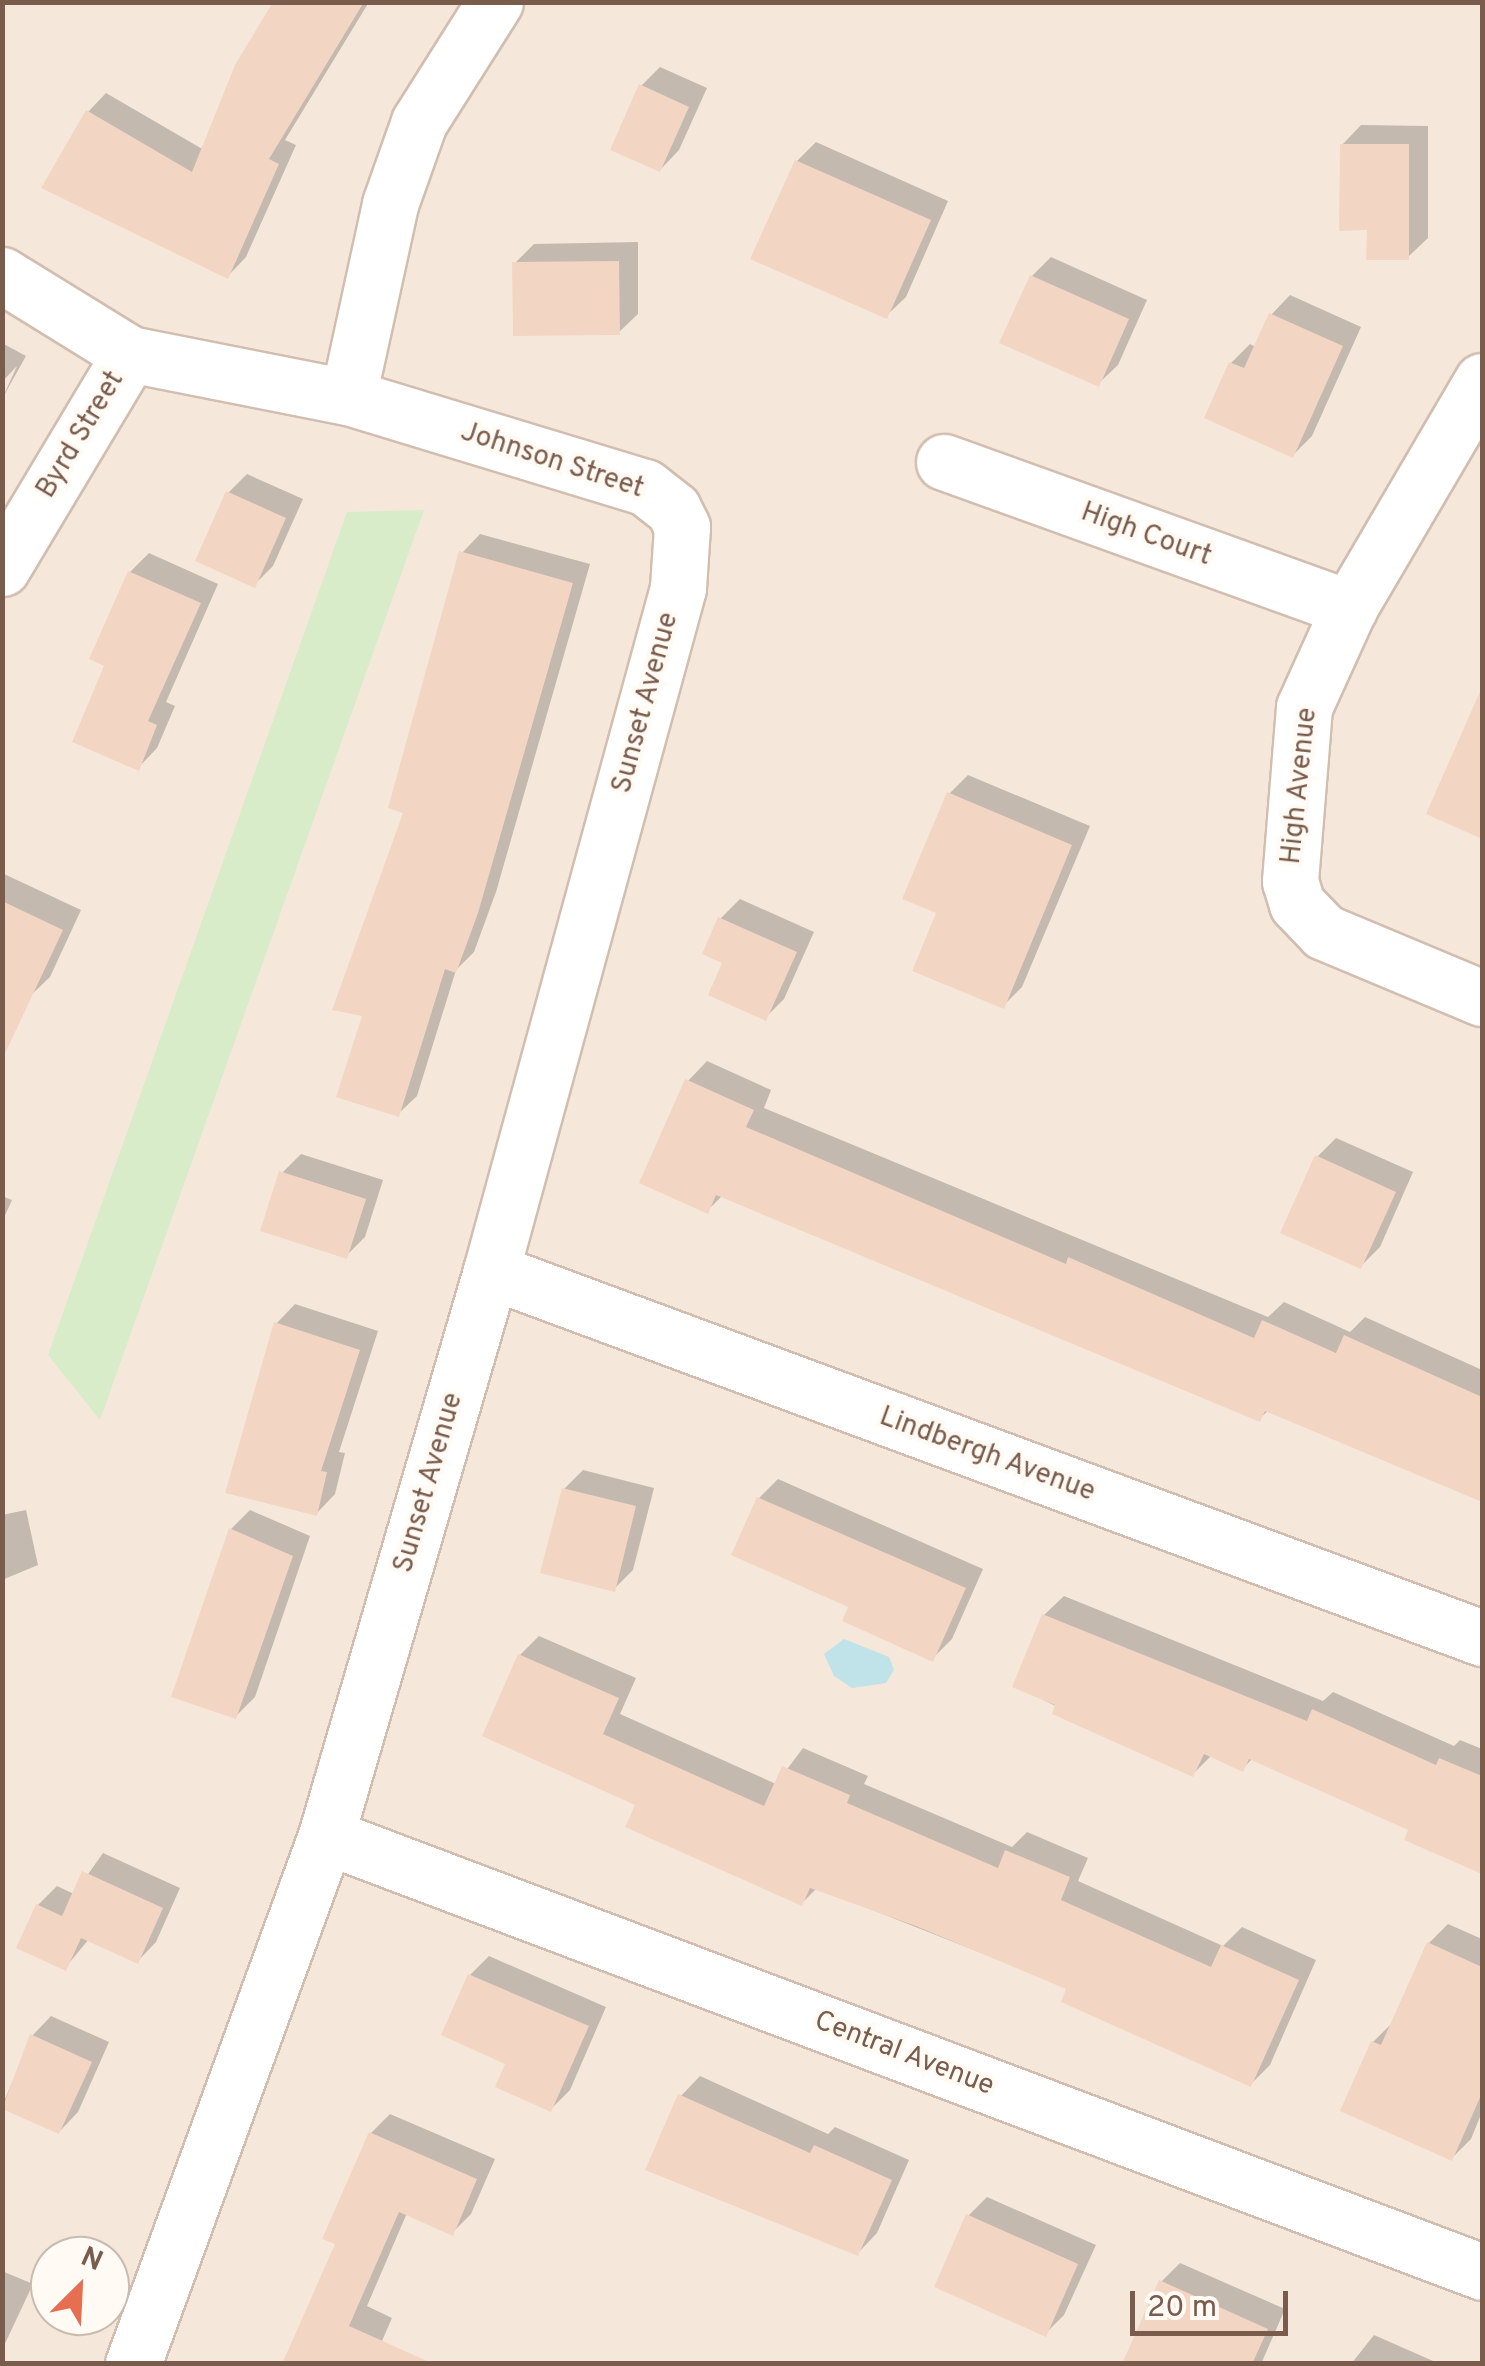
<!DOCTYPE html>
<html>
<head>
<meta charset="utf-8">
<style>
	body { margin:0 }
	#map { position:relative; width:1485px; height:2366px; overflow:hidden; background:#fdf6ec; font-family:Overpass,sans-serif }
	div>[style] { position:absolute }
	.residential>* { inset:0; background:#f5e8da }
	.green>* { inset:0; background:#d8ecc9 }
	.water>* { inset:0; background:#bfe3e8 }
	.shadow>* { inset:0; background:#0003 }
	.building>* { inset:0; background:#f3d5c3 }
	.roads { filter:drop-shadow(2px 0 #d1beb0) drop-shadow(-2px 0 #d1beb0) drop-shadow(0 2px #d1beb0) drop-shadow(0 -2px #d1beb0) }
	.minor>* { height:55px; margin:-27.5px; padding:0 27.5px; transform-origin:27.5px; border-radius:27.5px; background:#fff }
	span { translate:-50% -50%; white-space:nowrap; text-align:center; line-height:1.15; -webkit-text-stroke:8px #fffaf3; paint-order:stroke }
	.street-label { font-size:28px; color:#7a5c4d }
	.frame { position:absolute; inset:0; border:5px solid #7a5c4d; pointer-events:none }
	.north { position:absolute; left:30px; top:2236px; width:100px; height:100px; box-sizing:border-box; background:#fffaf3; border:2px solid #cabbb1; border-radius:50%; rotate:24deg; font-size:28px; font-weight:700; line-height:40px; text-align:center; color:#7a5c4d }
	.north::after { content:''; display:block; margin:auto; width:35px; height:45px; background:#e76f51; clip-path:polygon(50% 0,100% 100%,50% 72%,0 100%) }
	.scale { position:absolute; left:1130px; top:2291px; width:158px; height:45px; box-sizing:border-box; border:5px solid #7a5c4d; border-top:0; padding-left:12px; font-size:30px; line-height:35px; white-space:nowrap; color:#7a5c4d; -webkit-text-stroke:8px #fffaf3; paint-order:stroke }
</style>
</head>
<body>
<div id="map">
	<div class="residential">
		<div style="clip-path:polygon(evenodd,3px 3px,1482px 3px,1482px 2363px,3px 2364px,3px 3px,50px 2256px,110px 2256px,110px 2316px,50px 2316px,50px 2256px)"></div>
	</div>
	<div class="green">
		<div style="clip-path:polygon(424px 510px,100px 1420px,48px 1355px,347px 512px)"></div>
	</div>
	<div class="water">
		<div style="clip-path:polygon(844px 1639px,889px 1657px,894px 1670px,886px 1683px,852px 1688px,834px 1676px,824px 1654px)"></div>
	</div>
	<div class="shadow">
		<div style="clip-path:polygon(278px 2px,369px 2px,285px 140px,296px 145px,246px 257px,228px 276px,88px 112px,106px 93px,204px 150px)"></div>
		<div style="clip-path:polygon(660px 67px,707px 88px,679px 150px,660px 170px,641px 86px)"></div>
		<div style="clip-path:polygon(1361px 125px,1428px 126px,1428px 238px,1408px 257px,1369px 228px,1342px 145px)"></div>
		<div style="clip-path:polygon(816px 142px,948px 201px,906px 297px,886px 316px,797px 161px)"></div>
		<div style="clip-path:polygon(638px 242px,638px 314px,618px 333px,515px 263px,534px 244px)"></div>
		<div style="clip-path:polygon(1051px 257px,1147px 300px,1118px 365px,1098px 384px,1032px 276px)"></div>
		<div style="clip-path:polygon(1290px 295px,1361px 327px,1312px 436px,1293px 455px,1231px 363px,1250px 344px,1256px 347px,1271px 315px)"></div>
		<div style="clip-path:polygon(2px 343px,26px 356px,2px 399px,17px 366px,2px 382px)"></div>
		<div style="clip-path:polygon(247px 474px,303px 499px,273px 566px,254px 585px,228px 493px)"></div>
		<div style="clip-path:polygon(480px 534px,590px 564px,496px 892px,474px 952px,456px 970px,417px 1096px,398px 1114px,365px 1014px,462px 553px)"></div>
		<div style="clip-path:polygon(149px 553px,218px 584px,166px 702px,175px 706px,157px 748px,138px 768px,108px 665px,130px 572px)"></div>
		<div style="clip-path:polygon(1482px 713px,1482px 837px,1429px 813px,1466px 729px)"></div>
		<div style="clip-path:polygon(968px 775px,1090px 826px,1022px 987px,1003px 1006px,939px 912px,949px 794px)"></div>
		<div style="clip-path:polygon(2px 873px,81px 910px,50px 977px,30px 996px,2px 983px)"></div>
		<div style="clip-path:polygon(740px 899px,814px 932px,784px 999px,765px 1018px,725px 962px,721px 918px)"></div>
		<div style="clip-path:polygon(707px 1061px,771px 1090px,764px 1108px,1268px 1317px,1284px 1302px,1350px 1332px,1365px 1317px,1482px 1370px,1482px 1497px,1269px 1410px,1259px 1419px,723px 1195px,707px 1211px,688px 1081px)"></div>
		<div style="clip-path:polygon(1336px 1138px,1413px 1172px,1380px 1247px,1361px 1266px,1317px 1157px)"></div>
		<div style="clip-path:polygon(301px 1154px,383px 1180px,365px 1237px,346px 1256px,282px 1173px)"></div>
		<div style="clip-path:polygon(2px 1196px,12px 1200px,2px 1222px)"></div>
		<div style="clip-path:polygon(295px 1304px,378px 1331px,339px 1452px,345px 1453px,335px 1494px,316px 1514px,276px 1324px)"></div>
		<div style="clip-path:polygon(583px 1470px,654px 1488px,633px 1570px,614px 1589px,564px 1489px)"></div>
		<div style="clip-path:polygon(778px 1479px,983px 1569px,952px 1639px,932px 1659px,851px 1606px,759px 1498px)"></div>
		<div style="clip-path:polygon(26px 1510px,38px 1565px,2px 1580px,2px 1515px)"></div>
		<div style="clip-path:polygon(250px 1510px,310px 1536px,255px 1697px,236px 1716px,231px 1529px)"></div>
		<div style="clip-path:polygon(1064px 1596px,1323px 1701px,1333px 1692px,1454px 1746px,1460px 1740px,1482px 1749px,1482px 1871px,1407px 1839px,1411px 1829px,1253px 1758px,1242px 1769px,1212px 1755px,1193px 1774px,1015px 1686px,1044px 1615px)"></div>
		<div style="clip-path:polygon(539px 1636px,636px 1678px,620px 1714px,776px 1784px,803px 1748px,868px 1776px,864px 1784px,1012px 1847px,1027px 1832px,1088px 1858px,1078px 1881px,1223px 1946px,1242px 1927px,1316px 1960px,1270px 2065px,1251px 2084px,1070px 1988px,817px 1888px,802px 1903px,638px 1803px,520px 1655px)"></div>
		<div style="clip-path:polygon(103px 1853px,180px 1888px,156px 1942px,137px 1962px,89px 1939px,65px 1968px,38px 1905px,57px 1886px,74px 1894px)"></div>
		<div style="clip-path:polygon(1448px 1924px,1482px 1939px,1482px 2112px,1471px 2139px,1452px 2158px,1373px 2042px,1392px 2023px,1429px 1943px)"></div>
		<div style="clip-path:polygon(489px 1956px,606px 2007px,570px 2090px,551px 2109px,508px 2063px,470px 1975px)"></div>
		<div style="clip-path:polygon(51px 2016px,109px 2042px,78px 2112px,59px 2132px,2px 2106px,32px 2036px)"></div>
		<div style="clip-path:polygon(700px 2076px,828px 2134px,835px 2127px,909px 2160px,877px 2233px,858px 2253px,681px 2096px)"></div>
		<div style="clip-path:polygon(390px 2114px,495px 2159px,471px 2214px,452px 2233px,407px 2213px,367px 2306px,392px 2318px,372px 2364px,284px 2364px,338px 2243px,371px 2133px)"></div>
		<div style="clip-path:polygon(987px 2197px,1096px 2245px,1064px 2315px,1045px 2334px,968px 2216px)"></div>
		<div style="clip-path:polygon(1180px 2263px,1285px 2309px,1261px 2364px,1146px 2364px,1161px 2282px)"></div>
		<div style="clip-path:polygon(2px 2271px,33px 2284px,2px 2350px)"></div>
		<div style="clip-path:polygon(1374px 2335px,1440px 2364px,1351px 2364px)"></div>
	</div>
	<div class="building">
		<div style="clip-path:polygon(273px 2px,364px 2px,269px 159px,279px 164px,228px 279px,41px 188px,86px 110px,192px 172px,235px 65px)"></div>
		<div style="clip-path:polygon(639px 84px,689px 107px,660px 172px,610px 150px)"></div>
		<div style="clip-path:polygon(1340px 144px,1409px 144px,1409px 260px,1366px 260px,1367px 230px,1339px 231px)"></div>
		<div style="clip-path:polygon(795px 160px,931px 220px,887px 319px,750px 259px)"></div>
		<div style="clip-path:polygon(619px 261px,620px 335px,513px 336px,512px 262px)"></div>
		<div style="clip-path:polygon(1030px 275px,1129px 319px,1099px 387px,999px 343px)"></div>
		<div style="clip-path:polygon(1269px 313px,1343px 346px,1293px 458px,1204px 418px,1229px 362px,1244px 368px)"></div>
		<div style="clip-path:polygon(226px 491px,286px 518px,255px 588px,195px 561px)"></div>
		<div style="clip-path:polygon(459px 551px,573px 583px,478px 913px,456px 973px,445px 969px,399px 1117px,336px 1097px,362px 1016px,332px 1010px,403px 813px,388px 808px)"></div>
		<div style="clip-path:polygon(128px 571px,201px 603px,148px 721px,157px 725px,139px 771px,72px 742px,104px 666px,89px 659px)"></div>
		<div style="clip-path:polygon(1482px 687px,1482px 839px,1426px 814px)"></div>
		<div style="clip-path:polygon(947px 792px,1072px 845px,1004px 1009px,912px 971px,936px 913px,902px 899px)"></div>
		<div style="clip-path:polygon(2px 901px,63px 930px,2px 1060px)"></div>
		<div style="clip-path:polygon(718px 917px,797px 952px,766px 1021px,708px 995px,722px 963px,702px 954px)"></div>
		<div style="clip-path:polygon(685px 1079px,754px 1110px,746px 1127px,1066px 1264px,1068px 1257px,1254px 1338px,1262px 1320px,1336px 1353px,1344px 1335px,1482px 1397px,1482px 1502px,1265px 1411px,1260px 1422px,716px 1195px,708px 1214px,639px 1183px)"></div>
		<div style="clip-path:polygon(1315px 1155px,1396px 1192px,1361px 1269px,1280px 1233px)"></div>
		<div style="clip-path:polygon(279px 1171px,366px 1199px,347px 1259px,260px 1231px)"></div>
		<div style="clip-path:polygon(274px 1322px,360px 1350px,321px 1471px,327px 1472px,317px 1516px,225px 1493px)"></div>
		<div style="clip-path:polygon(562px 1488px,636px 1506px,615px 1592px,540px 1573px)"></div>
		<div style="clip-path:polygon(757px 1497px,966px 1588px,933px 1662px,842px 1621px,848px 1607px,731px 1555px)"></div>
		<div style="clip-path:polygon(229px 1528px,293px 1556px,236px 1719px,171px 1697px)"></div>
		<div style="clip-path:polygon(1042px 1614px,1307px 1721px,1312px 1709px,1436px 1765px,1439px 1758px,1482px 1776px,1482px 1874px,1404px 1840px,1408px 1830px,1249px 1759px,1243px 1772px,1204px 1754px,1193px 1777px,1052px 1714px,1055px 1705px,1012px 1687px)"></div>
		<div style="clip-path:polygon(518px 1654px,619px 1698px,603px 1734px,764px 1806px,782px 1766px,850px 1795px,847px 1803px,998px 1868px,1005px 1850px,1070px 1877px,1061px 1900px,1211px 1967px,1221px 1945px,1299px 1980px,1251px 2087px,1061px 2002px,1066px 1989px,916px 1926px,810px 1888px,802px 1906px,625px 1827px,635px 1805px,482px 1736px)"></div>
		<div style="clip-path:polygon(82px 1871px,163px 1908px,138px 1964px,81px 1938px,66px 1971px,16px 1948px,36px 1904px,62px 1916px)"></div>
		<div style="clip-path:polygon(1427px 1942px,1482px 1967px,1482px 2093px,1452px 2161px,1340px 2111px,1371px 2041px,1381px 2045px)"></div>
		<div style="clip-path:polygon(468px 1974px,589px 2026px,551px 2112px,495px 2087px,505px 2064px,441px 2035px)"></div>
		<div style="clip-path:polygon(30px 2034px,92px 2062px,59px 2134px,2px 2109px)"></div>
		<div style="clip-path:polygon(678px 2094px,810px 2153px,814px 2145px,892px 2180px,858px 2256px,645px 2170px)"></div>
		<div style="clip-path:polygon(369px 2132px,477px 2179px,453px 2236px,399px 2212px,349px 2326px,434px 2364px,282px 2364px,335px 2244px,322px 2239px)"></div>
		<div style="clip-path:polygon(966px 2214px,1078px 2264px,1046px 2337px,934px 2287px)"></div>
		<div style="clip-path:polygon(1159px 2280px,1268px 2329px,1252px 2364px,1122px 2364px)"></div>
	</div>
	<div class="roads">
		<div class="minor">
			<div style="left:2px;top:275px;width:150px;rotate:31.7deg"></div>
			<div style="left:130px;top:354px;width:222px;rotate:11.2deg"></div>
			<div style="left:348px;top:397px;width:310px;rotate:16.9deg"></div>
			<div style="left:645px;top:487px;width:36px;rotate:38deg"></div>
			<div style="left:673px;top:509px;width:20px;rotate:63deg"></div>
			<div style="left:682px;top:527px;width:61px;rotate:93.8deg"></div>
			<div style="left:678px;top:588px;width:708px;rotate:105.31deg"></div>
			<div style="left:491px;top:1271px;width:589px;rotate:106.28deg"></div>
			<div style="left:326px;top:1836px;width:562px;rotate:110.08deg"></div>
			<div style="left:1482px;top:381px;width:263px;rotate:120.4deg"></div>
			<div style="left:1349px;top:608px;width:109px;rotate:114.4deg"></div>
			<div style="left:1304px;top:707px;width:175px;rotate:94.6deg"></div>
			<div style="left:1290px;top:881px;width:24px;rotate:73deg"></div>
			<div style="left:1297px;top:904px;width:39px;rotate:46deg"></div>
			<div style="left:1324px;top:932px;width:171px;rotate:22.7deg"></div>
			<div style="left:348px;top:397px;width:198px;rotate:-77.7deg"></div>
			<div style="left:390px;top:204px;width:87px;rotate:-70.5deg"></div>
			<div style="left:419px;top:122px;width:142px;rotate:-57.7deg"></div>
			<div style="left:944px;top:462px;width:431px;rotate:19.8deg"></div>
			<div style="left:2px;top:568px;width:249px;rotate:-59.1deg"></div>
			<div style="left:491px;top:1271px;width:1057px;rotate:20.32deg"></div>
			<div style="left:326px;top:1836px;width:1235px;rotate:20.66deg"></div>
		</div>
	</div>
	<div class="street-label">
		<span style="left:81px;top:435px;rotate:-59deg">Byrd Street</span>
		<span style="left:552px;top:461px;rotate:18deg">Johnson Street</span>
		<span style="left:1146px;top:535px;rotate:20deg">High Court</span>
		<span style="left:646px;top:703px;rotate:-75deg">Sunset Avenue</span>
		<span style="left:1300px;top:786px;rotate:-84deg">High Avenue</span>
		<span style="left:987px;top:1455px;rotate:20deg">Lindbergh Avenue</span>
		<span style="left:429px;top:1483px;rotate:-74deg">Sunset Avenue</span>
		<span style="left:904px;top:2054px;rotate:21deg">Central Avenue</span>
	</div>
	<div class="frame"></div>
	<div class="north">N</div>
	<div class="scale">20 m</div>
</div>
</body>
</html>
